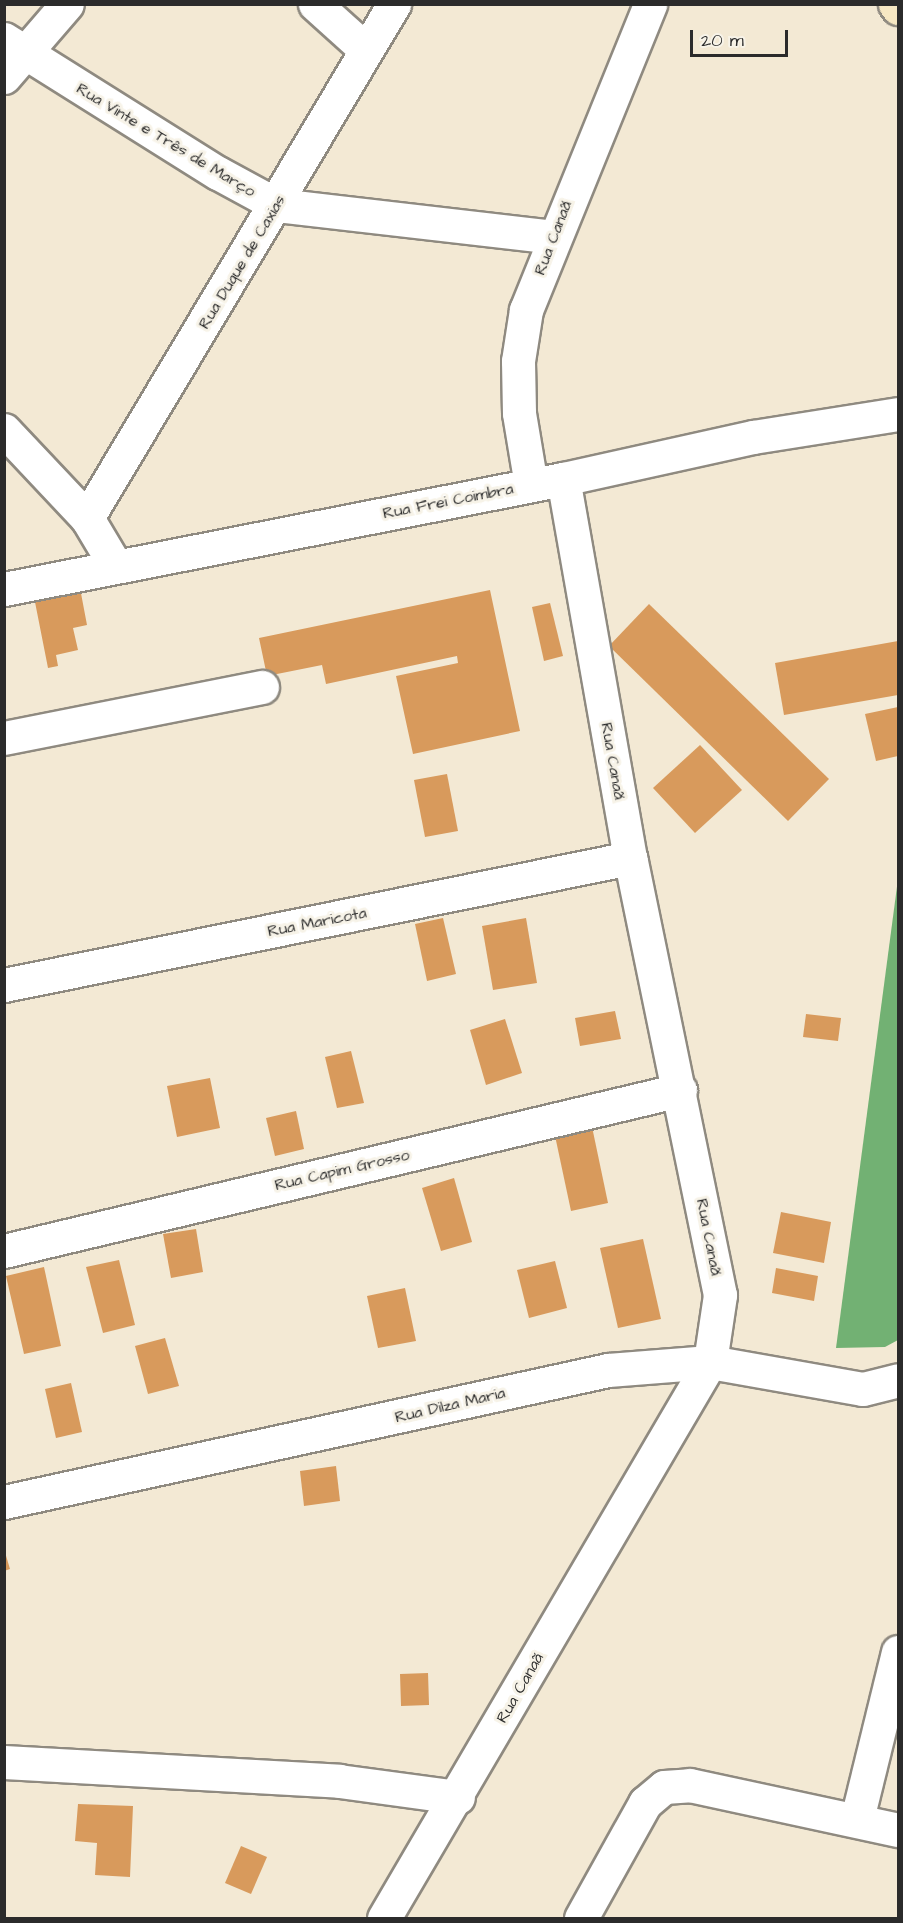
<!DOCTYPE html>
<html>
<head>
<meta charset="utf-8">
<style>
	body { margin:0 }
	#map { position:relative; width:903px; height:1923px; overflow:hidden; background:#f3e9d4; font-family:"Architects Daughter",sans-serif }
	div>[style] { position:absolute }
	.forest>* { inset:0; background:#72b173 }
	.building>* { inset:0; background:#d89a5c }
	.roads { filter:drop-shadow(2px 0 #8f8a80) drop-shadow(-2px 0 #8f8a80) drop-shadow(0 2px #8f8a80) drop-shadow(0 -2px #8f8a80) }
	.street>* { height:33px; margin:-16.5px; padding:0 16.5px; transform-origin:16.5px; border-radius:16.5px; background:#fff }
	.secondary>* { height:33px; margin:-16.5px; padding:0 16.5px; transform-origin:16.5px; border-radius:16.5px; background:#f7e8c3 }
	span { translate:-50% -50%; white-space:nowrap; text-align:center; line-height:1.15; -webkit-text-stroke:6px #f7f3e8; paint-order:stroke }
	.street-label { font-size:16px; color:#2b2b2b }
	.frame { position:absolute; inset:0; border:6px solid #2b2b2b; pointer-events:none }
	.scale { position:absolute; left:690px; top:30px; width:98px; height:27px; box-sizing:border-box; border:3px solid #2b2b2b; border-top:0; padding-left:8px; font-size:18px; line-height:21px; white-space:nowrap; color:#2b2b2b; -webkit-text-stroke:4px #f7f3e8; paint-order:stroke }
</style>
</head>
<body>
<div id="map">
	<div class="forest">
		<div style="clip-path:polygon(898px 879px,898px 1340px,885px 1347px,836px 1348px)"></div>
	</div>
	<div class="building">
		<div style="clip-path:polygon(80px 588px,87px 625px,73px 628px,78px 650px,56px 655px,58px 666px,48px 668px,34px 597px)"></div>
		<div style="clip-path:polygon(490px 590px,520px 731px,413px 754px,396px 676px,458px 663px,457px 656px,326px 684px,322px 665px,267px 676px,259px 638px)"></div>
		<div style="clip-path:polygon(550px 603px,563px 656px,544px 661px,532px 607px)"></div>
		<div style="clip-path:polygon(649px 604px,829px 779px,788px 821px,609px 646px)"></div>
		<div style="clip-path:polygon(898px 641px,898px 695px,784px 715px,775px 663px)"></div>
		<div style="clip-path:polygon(898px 707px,898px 756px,876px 761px,865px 714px)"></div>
		<div style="clip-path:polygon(700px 745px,742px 790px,695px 833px,653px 788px)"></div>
		<div style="clip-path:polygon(447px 774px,458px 831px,425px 837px,414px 780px)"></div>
		<div style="clip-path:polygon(443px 918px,456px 974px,427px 981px,415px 924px)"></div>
		<div style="clip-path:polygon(526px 918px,537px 983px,493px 990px,482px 926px)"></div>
		<div style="clip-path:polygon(615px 1011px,621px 1039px,580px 1046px,575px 1018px)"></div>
		<div style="clip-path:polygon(806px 1014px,841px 1018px,838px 1041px,803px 1037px)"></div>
		<div style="clip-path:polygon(505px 1019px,522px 1073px,486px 1085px,470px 1030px)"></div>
		<div style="clip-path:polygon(351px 1051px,364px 1103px,337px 1108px,325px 1057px)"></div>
		<div style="clip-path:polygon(210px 1078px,220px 1128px,177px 1137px,167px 1086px)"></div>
		<div style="clip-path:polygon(296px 1111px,304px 1149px,275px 1156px,266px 1118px)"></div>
		<div style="clip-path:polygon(591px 1122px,608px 1203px,571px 1211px,554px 1131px)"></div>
		<div style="clip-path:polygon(454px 1178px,472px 1242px,441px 1251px,422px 1188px)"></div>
		<div style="clip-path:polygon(781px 1212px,831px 1222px,824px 1263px,773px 1253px)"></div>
		<div style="clip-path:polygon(196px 1229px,203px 1272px,171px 1278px,163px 1234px)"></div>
		<div style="clip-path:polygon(643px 1239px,661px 1319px,618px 1328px,600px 1248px)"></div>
		<div style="clip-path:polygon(119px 1260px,135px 1325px,103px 1333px,86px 1267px)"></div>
		<div style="clip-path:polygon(555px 1261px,567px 1308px,529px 1318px,517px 1270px)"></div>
		<div style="clip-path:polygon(44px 1267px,61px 1346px,24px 1354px,6px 1276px)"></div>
		<div style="clip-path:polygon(776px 1268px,818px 1276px,814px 1301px,772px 1293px)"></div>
		<div style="clip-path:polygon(405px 1288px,416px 1341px,378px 1348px,367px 1296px)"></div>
		<div style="clip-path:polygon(165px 1338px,179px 1386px,148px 1394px,135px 1346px)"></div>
		<div style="clip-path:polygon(71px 1383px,82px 1432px,56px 1438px,45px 1389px)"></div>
		<div style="clip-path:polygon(336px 1466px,340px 1501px,304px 1506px,300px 1471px)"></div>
		<div style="clip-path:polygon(4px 1549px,10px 1569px,4px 1571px)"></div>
		<div style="clip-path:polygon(428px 1673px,429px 1705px,401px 1706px,400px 1674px)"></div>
		<div style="clip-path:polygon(78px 1804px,133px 1806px,130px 1877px,95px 1875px,97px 1843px,75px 1841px)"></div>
		<div style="clip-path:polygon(241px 1846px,267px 1857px,251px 1894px,225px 1883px)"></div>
	</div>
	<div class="roads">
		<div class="street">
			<div style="left:315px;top:4px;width:67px;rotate:42deg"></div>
			<div style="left:4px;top:39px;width:252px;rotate:32.1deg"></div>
			<div style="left:218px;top:173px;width:67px;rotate:28.5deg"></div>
			<div style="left:277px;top:205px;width:278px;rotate:6.6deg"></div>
			<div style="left:4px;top:77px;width:96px;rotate:-49.2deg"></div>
			<div style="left:4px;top:430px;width:121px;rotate:46.7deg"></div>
			<div style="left:87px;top:518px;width:55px;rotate:59.2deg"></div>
			<div style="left:531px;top:485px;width:73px;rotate:-99.5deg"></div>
			<div style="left:519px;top:413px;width:52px;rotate:-91.1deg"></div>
			<div style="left:518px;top:361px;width:52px;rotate:-81.1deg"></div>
			<div style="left:526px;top:310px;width:330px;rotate:-67.9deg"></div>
			<div style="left:87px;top:518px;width:599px;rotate:-59.15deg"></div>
			<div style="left:4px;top:589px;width:570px;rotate:-11.13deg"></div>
			<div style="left:563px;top:479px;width:195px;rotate:-12.5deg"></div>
			<div style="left:753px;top:437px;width:147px;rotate:-9deg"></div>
			<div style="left:4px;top:738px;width:263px;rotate:-11.2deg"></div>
			<div style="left:4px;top:985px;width:639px;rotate:-11.47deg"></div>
			<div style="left:4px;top:1251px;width:695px;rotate:-13.4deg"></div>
			<div style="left:4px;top:1502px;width:618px;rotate:-12.33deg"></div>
			<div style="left:608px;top:1370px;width:102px;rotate:-4.5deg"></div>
			<div style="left:710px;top:1362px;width:155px;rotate:10deg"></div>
			<div style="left:863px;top:1389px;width:36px;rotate:-14deg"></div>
			<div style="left:4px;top:1762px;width:336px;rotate:3.2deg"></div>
			<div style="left:339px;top:1781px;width:120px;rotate:7.7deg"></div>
			<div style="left:857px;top:1819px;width:172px;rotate:-76.2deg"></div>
			<div style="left:384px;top:1918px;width:645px;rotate:-59.62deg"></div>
			<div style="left:710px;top:1362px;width:68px;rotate:-81.5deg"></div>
			<div style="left:720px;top:1295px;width:446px;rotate:-101.6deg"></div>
			<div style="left:630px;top:858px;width:385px;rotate:-100deg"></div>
			<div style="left:581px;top:1918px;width:132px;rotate:-60.9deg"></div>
			<div style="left:645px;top:1803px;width:25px;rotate:-40deg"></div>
			<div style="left:664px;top:1787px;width:26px;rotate:-4deg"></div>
			<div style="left:690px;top:1785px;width:213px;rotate:12.2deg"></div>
		</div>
		<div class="secondary">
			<div style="left:895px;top:4px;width:5px;rotate:53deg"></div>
		</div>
	</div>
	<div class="street-label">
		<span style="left:166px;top:140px;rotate:31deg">Rua Vinte e Três de Março</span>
		<span style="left:553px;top:238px;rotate:-69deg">Rua Canaã</span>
		<span style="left:242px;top:262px;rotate:-59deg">Rua Duque de Caxias</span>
		<span style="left:448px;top:501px;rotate:-11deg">Rua Frei Coimbra</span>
		<span style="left:613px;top:761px;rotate:80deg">Rua Canaã</span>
		<span style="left:317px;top:922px;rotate:-11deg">Rua Maricota</span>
		<span style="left:342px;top:1170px;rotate:-13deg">Rua Capim Grosso</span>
		<span style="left:709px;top:1237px;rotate:79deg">Rua Canaã</span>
		<span style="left:450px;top:1405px;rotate:-13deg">Rua Dilza Maria</span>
		<span style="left:520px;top:1688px;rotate:-60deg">Rua Canaã</span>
	</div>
	<div class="frame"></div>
	<div class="scale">20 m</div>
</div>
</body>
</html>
